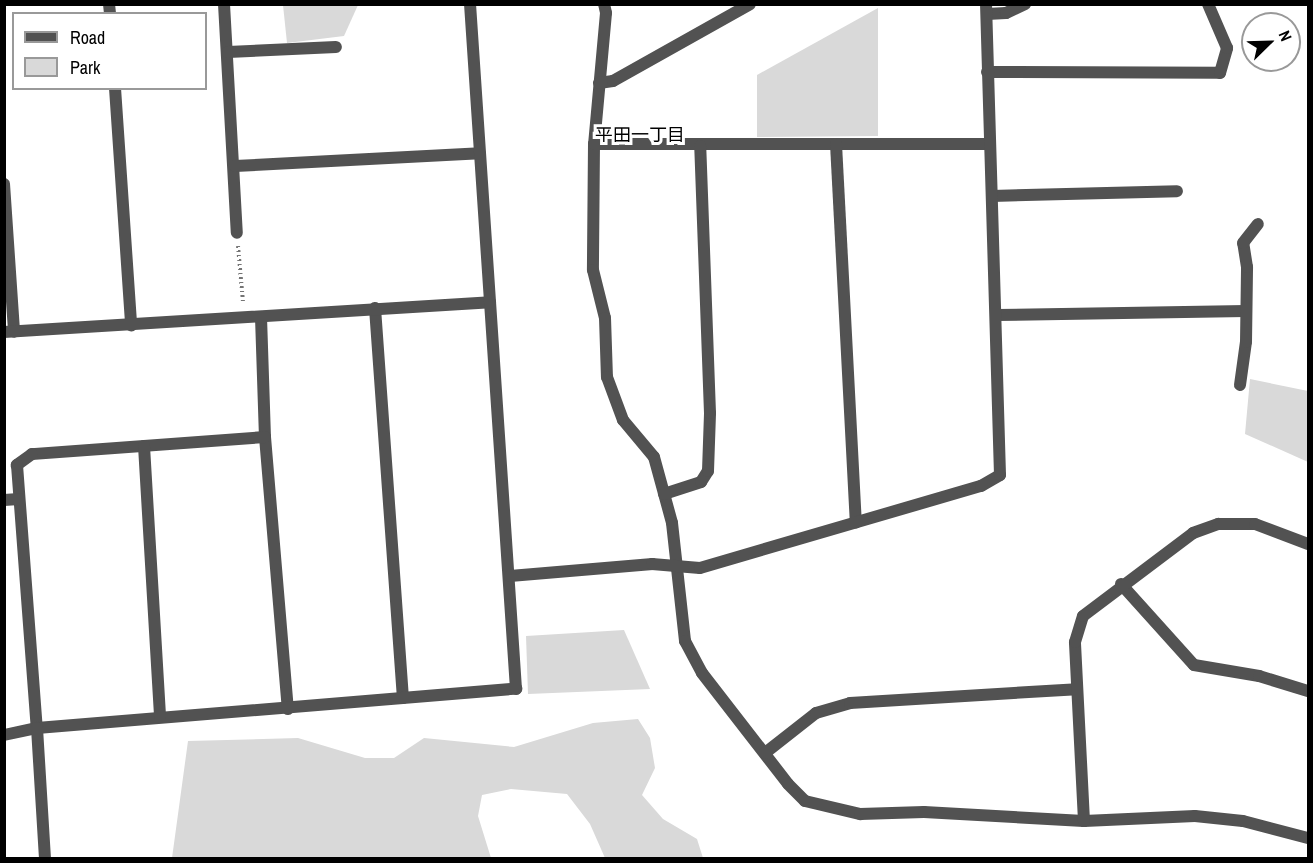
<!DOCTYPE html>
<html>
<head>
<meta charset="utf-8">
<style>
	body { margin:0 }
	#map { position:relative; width:1313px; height:863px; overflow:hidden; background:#fff; font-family:"Archivo Narrow","Noto Sans JP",sans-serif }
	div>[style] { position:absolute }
	.green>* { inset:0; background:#d9d9d9 }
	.path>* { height:4px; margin-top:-2px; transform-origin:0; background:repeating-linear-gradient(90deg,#747474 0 1.5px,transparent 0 4.5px) }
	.street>* { height:12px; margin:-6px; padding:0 6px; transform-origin:6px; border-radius:6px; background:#525252 }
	span { translate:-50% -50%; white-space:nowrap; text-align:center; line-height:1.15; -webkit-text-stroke:6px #fff; paint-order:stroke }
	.neighbourhood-label { font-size:18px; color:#000 }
	.frame { position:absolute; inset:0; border:6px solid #000; pointer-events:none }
	.legend { position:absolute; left:12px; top:12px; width:195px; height:78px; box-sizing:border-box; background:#fff; border:2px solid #999; margin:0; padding:8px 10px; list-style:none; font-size:18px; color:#000 }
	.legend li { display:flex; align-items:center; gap:12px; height:30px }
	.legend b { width:30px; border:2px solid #999 }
	.north { position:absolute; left:1241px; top:12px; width:60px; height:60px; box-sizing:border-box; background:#fff; border:2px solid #999; border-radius:50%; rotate:67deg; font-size:16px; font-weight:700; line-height:24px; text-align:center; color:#000 }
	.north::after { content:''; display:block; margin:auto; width:21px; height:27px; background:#000; clip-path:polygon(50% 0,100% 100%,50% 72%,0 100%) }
</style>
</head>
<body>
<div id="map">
	<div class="green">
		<div style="clip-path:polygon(283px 5px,283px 4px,358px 5px,344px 36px,287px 43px)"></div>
		<div style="clip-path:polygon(878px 8px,878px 136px,757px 137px,757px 75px)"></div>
		<div style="clip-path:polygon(1250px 379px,1308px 391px,1308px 462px,1245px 434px)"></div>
		<div style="clip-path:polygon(624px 630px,650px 689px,528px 694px,526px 636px)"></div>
		<div style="clip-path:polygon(638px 719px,650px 738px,655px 768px,642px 795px,663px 819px,697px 839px,703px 858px,605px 858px,590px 824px,567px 794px,511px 789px,482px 795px,478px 816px,491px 858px,172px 858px,188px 741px,298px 738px,365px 758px,394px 758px,424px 738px,514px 747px,593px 723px)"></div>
	</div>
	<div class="path">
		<div style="left:238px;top:246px;width:56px;rotate:84.9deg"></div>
	</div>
	<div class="street">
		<div style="left:109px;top:4px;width:10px;rotate:84deg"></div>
		<div style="left:224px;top:4px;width:229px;rotate:86.8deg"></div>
		<div style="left:604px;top:4px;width:9px;rotate:77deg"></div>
		<div style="left:606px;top:13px;width:132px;rotate:95.2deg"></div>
		<div style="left:594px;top:144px;width:126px;rotate:90.5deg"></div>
		<div style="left:593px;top:270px;width:49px;rotate:76deg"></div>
		<div style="left:605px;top:318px;width:59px;rotate:88.1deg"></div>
		<div style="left:607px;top:377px;width:46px;rotate:69.6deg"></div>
		<div style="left:623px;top:420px;width:48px;rotate:50deg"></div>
		<div style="left:654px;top:457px;width:68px;rotate:74.7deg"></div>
		<div style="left:672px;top:523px;width:119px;rotate:83.7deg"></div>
		<div style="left:685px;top:641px;width:36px;rotate:62deg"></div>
		<div style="left:702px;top:673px;width:140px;rotate:52.2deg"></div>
		<div style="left:788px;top:784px;width:24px;rotate:45deg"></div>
		<div style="left:805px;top:801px;width:57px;rotate:13.3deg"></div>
		<div style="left:860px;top:814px;width:64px;rotate:-1.8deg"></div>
		<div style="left:924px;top:812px;width:160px;rotate:3.2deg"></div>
		<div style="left:1084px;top:821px;width:111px;rotate:-2.6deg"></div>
		<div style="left:1195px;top:816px;width:48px;rotate:5.9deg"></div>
		<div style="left:1243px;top:821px;width:67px;rotate:14.7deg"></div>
		<div style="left:987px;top:14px;width:19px;rotate:-3deg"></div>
		<div style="left:1006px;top:13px;width:21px;rotate:-25deg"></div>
		<div style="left:228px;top:52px;width:108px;rotate:-2.7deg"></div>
		<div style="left:987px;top:72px;width:233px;rotate:0.2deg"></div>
		<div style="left:1220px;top:73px;width:26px;rotate:-74deg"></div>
		<div style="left:1227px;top:48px;width:48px;rotate:-113.4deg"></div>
		<div style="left:599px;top:83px;width:14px;rotate:-8deg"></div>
		<div style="left:613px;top:81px;width:157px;rotate:-29.3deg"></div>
		<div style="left:115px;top:88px;width:238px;rotate:86.1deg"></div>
		<div style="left:594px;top:144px;width:396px"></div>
		<div style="left:836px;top:144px;width:379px;rotate:87deg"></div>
		<div style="left:235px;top:166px;width:245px;rotate:-3deg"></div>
		<div style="left:4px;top:184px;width:148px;rotate:86.1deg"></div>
		<div style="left:992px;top:196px;width:185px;rotate:-1.5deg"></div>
		<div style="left:375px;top:308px;width:391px;rotate:85.9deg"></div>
		<div style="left:997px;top:315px;width:249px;rotate:-0.9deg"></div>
		<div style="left:261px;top:317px;width:120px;rotate:88.1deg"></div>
		<div style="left:265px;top:437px;width:273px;rotate:85.2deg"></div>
		<div style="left:4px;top:332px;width:487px;rotate:-3.5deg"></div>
		<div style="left:1240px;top:385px;width:43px;rotate:-82.1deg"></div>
		<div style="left:1246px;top:342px;width:75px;rotate:-89.2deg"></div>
		<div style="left:1247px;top:267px;width:24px;rotate:-99deg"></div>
		<div style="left:1243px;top:243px;width:24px;rotate:-52deg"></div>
		<div style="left:265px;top:437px;width:234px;rotate:175.8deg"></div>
		<div style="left:32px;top:454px;width:19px;rotate:144deg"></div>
		<div style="left:17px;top:465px;width:264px;rotate:85.7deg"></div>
		<div style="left:37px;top:728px;width:481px;rotate:-4.7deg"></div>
		<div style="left:516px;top:689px;width:687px;rotate:-93.84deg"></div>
		<div style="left:144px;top:446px;width:271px;rotate:86.6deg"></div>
		<div style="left:664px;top:494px;width:39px;rotate:-18deg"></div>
		<div style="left:701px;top:482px;width:13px;rotate:-58deg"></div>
		<div style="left:708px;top:471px;width:58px;rotate:-88deg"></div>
		<div style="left:710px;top:413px;width:267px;rotate:-92.1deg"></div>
		<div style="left:4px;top:500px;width:15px;rotate:-4deg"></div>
		<div style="left:510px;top:576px;width:143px;rotate:-4.8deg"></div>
		<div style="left:652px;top:564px;width:48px;rotate:4.8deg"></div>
		<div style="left:700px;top:568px;width:293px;rotate:-16.3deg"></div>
		<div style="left:981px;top:486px;width:22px;rotate:-30deg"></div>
		<div style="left:1000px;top:475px;width:471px;rotate:-91.7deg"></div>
		<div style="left:1121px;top:584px;width:109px;rotate:48deg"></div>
		<div style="left:1194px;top:665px;width:66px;rotate:9.6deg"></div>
		<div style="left:1259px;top:676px;width:51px;rotate:17deg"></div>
		<div style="left:4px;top:735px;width:34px;rotate:-12deg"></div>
		<div style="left:37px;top:728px;width:130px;rotate:86.5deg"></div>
		<div style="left:765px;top:753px;width:65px;rotate:-38.1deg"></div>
		<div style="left:816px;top:713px;width:35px;rotate:-16deg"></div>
		<div style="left:850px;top:703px;width:227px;rotate:-3.5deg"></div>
		<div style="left:1084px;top:821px;width:179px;rotate:-92.9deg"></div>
		<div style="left:1075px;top:642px;width:27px;rotate:-73deg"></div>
		<div style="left:1083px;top:616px;width:138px;rotate:-37deg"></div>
		<div style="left:1193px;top:533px;width:27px;rotate:-20deg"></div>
		<div style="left:1218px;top:524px;width:37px"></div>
		<div style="left:1255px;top:524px;width:57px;rotate:20.7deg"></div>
	</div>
	<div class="neighbourhood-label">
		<span style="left:640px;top:135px">平田一丁目</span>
	</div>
	<div class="frame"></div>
	<ul class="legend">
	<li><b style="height:8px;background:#525252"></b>Road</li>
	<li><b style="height:16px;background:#d9d9d9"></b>Park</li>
	</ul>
	<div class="north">N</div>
</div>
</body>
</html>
